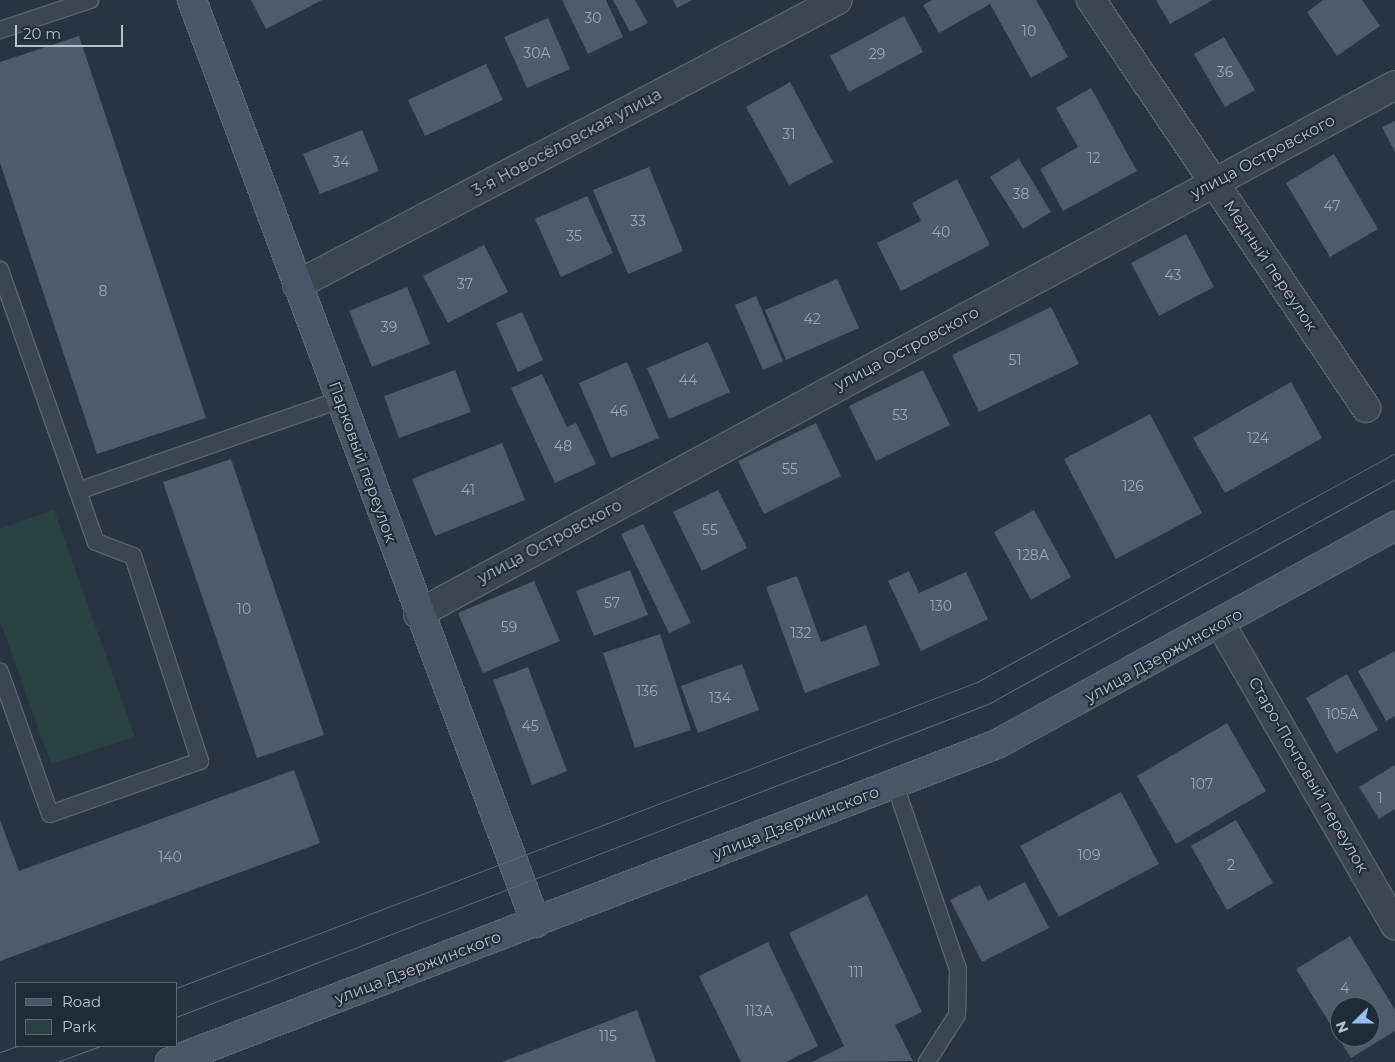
<!DOCTYPE html>
<html>
<head>
<meta charset="utf-8">
<style>
	body { margin:0 }
	#map { position:relative; width:1395px; height:1062px; overflow:hidden; background:#283442; font-family:Montserrat,sans-serif }
	div>[style] { position:absolute }
	.green>* { inset:0; background:#2a4143 }
	.building>* { inset:0; background:#4e5b6b }
	.roads { filter:drop-shadow(1px 0 #5a6470) drop-shadow(-1px 0 #5a6470) drop-shadow(0 1px #5a6470) drop-shadow(0 -1px #5a6470) }
	.lane>* { height:16px; margin:-8px; padding:0 8px; transform-origin:8px; border-radius:8px; background:#3c4652 }
	.street>* { height:28px; margin:-14px; padding:0 14px; transform-origin:14px; border-radius:14px; background:#3c4652 }
	.secondary>* { height:28px; margin:-14px; padding:0 14px; transform-origin:14px; border-radius:14px; background:#4a5565 }
	.tram>* { height:1px; margin:-0.5px; padding:0 0.5px; transform-origin:0.5px; border-radius:0.5px; background:#5e6a79 }
	span { translate:-50% -50%; white-space:nowrap; text-align:center; line-height:1.15; -webkit-text-stroke:4px #202b38; paint-order:stroke }
	.number-label { font-size:14px; color:#9ea8b4 }
	.number-label span { -webkit-text-stroke-width:0 }
	.street-label { font-size:16px; color:#b9c1cc }
	.legend { position:absolute; left:15px; top:982px; width:162px; height:65px; box-sizing:border-box; background:#202b38; border:1px solid #5d6773; margin:0; padding:6px 9px; list-style:none; font-size:15px; color:#b9c1cc }
	.legend li { display:flex; align-items:center; gap:10px; height:25px }
	.legend b { width:25px; border:1px solid #5d6773 }
	.north { position:absolute; left:1330px; top:997px; width:50px; height:50px; box-sizing:border-box; background:#202b38; border:1px solid #5d6773; border-radius:50%; rotate:248deg; font-size:14px; font-weight:700; line-height:20px; text-align:center; color:#b9c1cc }
	.north::after { content:''; display:block; margin:auto; width:18px; height:22px; background:#94bdf6; clip-path:polygon(50% 0,100% 100%,50% 72%,0 100%) }
	.scale { position:absolute; left:15px; top:25px; width:108px; height:22px; box-sizing:border-box; border:2px solid #b9c1cc; border-top:0; padding-left:6px; font-size:15px; line-height:18px; white-space:nowrap; color:#b9c1cc; -webkit-text-stroke:4px #202b38; paint-order:stroke }
</style>
</head>
<body>
<div id="map">
	<div class="green">
		<div style="clip-path:polygon(54px 510px,135px 737px,51px 764px,0 621px,0 529px)"></div>
	</div>
	<div class="building">
		<div style="clip-path:polygon(251px 0,322px 0,266px 29px)"></div>
		<div style="clip-path:polygon(562px 0,606px 0,623px 37px,588px 54px)"></div>
		<div style="clip-path:polygon(613px 0,635px 0,648px 23px,630px 32px)"></div>
		<div style="clip-path:polygon(673px 0,692px 0,677px 8px)"></div>
		<div style="clip-path:polygon(932px 0,1036px 0,1068px 57px,1031px 78px,990px 4px,939px 33px,923px 5px)"></div>
		<div style="clip-path:polygon(1156px 0,1213px 0,1170px 24px)"></div>
		<div style="clip-path:polygon(1323px 0,1362px 0,1380px 26px,1337px 56px,1307px 12px)"></div>
		<div style="clip-path:polygon(904px 16px,923px 52px,849px 92px,830px 56px)"></div>
		<div style="clip-path:polygon(548px 18px,570px 69px,527px 88px,504px 37px)"></div>
		<div style="clip-path:polygon(79px 36px,206px 418px,97px 454px,0 163px,0 62px)"></div>
		<div style="clip-path:polygon(1224px 37px,1255px 90px,1225px 107px,1194px 54px)"></div>
		<div style="clip-path:polygon(486px 64px,503px 100px,425px 136px,408px 100px)"></div>
		<div style="clip-path:polygon(790px 82px,833px 162px,789px 185px,746px 107px)"></div>
		<div style="clip-path:polygon(1091px 88px,1137px 171px,1063px 211px,1040px 169px,1078px 147px,1056px 108px)"></div>
		<div style="clip-path:polygon(1395px 121px,1395px 152px,1382px 127px)"></div>
		<div style="clip-path:polygon(362px 130px,379px 171px,320px 194px,303px 154px)"></div>
		<div style="clip-path:polygon(1334px 154px,1378px 229px,1330px 257px,1286px 183px)"></div>
		<div style="clip-path:polygon(1019px 159px,1051px 212px,1023px 229px,990px 177px)"></div>
		<div style="clip-path:polygon(649px 167px,683px 251px,628px 274px,593px 190px)"></div>
		<div style="clip-path:polygon(957px 179px,990px 245px,901px 291px,877px 243px,921px 221px,912px 203px)"></div>
		<div style="clip-path:polygon(587px 196px,613px 253px,561px 277px,535px 219px)"></div>
		<div style="clip-path:polygon(1186px 234px,1214px 287px,1159px 316px,1131px 263px)"></div>
		<div style="clip-path:polygon(484px 245px,508px 292px,448px 323px,423px 276px)"></div>
		<div style="clip-path:polygon(837px 279px,859px 328px,786px 360px,765px 310px)"></div>
		<div style="clip-path:polygon(407px 287px,430px 344px,372px 367px,349px 311px)"></div>
		<div style="clip-path:polygon(756px 296px,783px 361px,763px 370px,735px 305px)"></div>
		<div style="clip-path:polygon(1051px 307px,1079px 364px,979px 412px,952px 355px)"></div>
		<div style="clip-path:polygon(522px 312px,543px 360px,518px 372px,496px 323px)"></div>
		<div style="clip-path:polygon(708px 342px,730px 392px,669px 419px,647px 368px)"></div>
		<div style="clip-path:polygon(627px 362px,659px 438px,611px 458px,579px 383px)"></div>
		<div style="clip-path:polygon(455px 370px,471px 412px,399px 438px,384px 396px)"></div>
		<div style="clip-path:polygon(923px 370px,950px 425px,876px 461px,849px 406px)"></div>
		<div style="clip-path:polygon(542px 374px,567px 427px,576px 423px,596px 464px,555px 483px,511px 388px)"></div>
		<div style="clip-path:polygon(1291px 382px,1322px 438px,1225px 493px,1193px 438px)"></div>
		<div style="clip-path:polygon(1150px 414px,1202px 513px,1116px 559px,1064px 459px)"></div>
		<div style="clip-path:polygon(816px 423px,841px 476px,764px 514px,738px 461px)"></div>
		<div style="clip-path:polygon(502px 443px,525px 500px,435px 536px,412px 479px)"></div>
		<div style="clip-path:polygon(231px 459px,324px 735px,257px 758px,163px 482px)"></div>
		<div style="clip-path:polygon(718px 490px,747px 548px,702px 571px,673px 512px)"></div>
		<div style="clip-path:polygon(1034px 510px,1071px 577px,1031px 600px,994px 532px)"></div>
		<div style="clip-path:polygon(643px 524px,691px 623px,669px 633px,621px 534px)"></div>
		<div style="clip-path:polygon(630px 570px,648px 615px,594px 636px,576px 591px)"></div>
		<div style="clip-path:polygon(909px 571px,919px 593px,966px 572px,988px 619px,921px 651px,888px 581px)"></div>
		<div style="clip-path:polygon(797px 576px,821px 642px,866px 625px,880px 665px,805px 693px,766px 587px)"></div>
		<div style="clip-path:polygon(534px 581px,560px 641px,483px 673px,458px 613px)"></div>
		<div style="clip-path:polygon(660px 634px,691px 730px,635px 748px,603px 653px)"></div>
		<div style="clip-path:polygon(1395px 651px,1395px 716px,1386px 721px,1358px 671px)"></div>
		<div style="clip-path:polygon(742px 664px,759px 710px,698px 733px,681px 686px)"></div>
		<div style="clip-path:polygon(528px 667px,567px 771px,532px 785px,493px 680px)"></div>
		<div style="clip-path:polygon(1347px 674px,1378px 730px,1336px 753px,1306px 698px)"></div>
		<div style="clip-path:polygon(1227px 723px,1266px 791px,1176px 844px,1137px 776px)"></div>
		<div style="clip-path:polygon(1395px 765px,1395px 809px,1379px 819px,1359px 787px)"></div>
		<div style="clip-path:polygon(294px 770px,320px 843px,0 961px,0 820px,19px 871px)"></div>
		<div style="clip-path:polygon(1121px 792px,1159px 864px,1059px 917px,1020px 846px)"></div>
		<div style="clip-path:polygon(1236px 820px,1273px 883px,1227px 910px,1191px 846px)"></div>
		<div style="clip-path:polygon(1025px 882px,1049px 928px,982px 962px,950px 900px,980px 885px,988px 901px)"></div>
		<div style="clip-path:polygon(867px 895px,922px 1012px,895px 1025px,913px 1061px,812px 1062px,844px 1046px,789px 933px)"></div>
		<div style="clip-path:polygon(evenodd,1350px 936px,1395px 1010px,1395px 1031px,1351px 1058px,1296px 969px,1350px 936px,1340px 1007px,1370px 1007px,1370px 1037px,1340px 1037px,1340px 1007px)"></div>
		<div style="clip-path:polygon(768px 942px,818px 1046px,786px 1062px,741px 1062px,699px 976px)"></div>
		<div style="clip-path:polygon(637px 1010px,656px 1062px,502px 1062px)"></div>
	</div>
	<div class="roads">
		<div class="lane">
			<div style="left:0;top:30px;width:95px;rotate:-18.4deg"></div>
			<div style="left:0;top:270px;width:288px;rotate:70.6deg"></div>
			<div style="left:96px;top:542px;width:40px;rotate:21deg"></div>
			<div style="left:133px;top:556px;width:216px;rotate:71.9deg"></div>
			<div style="left:200px;top:761px;width:159px;rotate:160.5deg"></div>
			<div style="left:50px;top:814px;width:151px;rotate:-109.4deg"></div>
			<div style="left:78px;top:491px;width:276px;rotate:-19.2deg"></div>
			<div style="left:895px;top:785px;width:194px;rotate:71.1deg"></div>
			<div style="left:958px;top:969px;width:46px;rotate:91.2deg"></div>
			<div style="left:957px;top:1015px;width:56px;rotate:122.6deg"></div>
		</div>
		<div class="street">
			<div style="left:1091px;top:0;width:492px;rotate:56deg"></div>
			<div style="left:297px;top:285px;width:611px;rotate:-27.78deg"></div>
			<div style="left:418px;top:614px;width:1111px;rotate:-28.43deg"></div>
			<div style="left:1221px;top:625px;width:347px;rotate:59.9deg"></div>
		</div>
		<div class="secondary">
			<div style="left:192px;top:0;width:985px;rotate:69.56deg"></div>
			<div style="left:170px;top:1062px;width:886px;rotate:-21.03deg"></div>
			<div style="left:997px;top:744px;width:454px;rotate:-28.7deg"></div>
		</div>
	</div>
	<div class="tram">
		<div style="left:176px;top:988px;width:857px;rotate:-20.91deg"></div>
		<div style="left:977px;top:682px;width:477px;rotate:-28.7deg"></div>
		<div style="left:176px;top:1017px;width:870px;rotate:-21.08deg"></div>
		<div style="left:988px;top:704px;width:465px;rotate:-28.9deg"></div>
		<div style="left:0;top:1052px;width:18px;rotate:-19deg"></div>
		<div style="left:57px;top:1062px;width:46px;rotate:-20.4deg"></div>
	</div>
	<div class="number-label">
		<span style="left:593px;top:18px">30</span>
		<span style="left:1029px;top:31px">10</span>
		<span style="left:537px;top:53px">30А</span>
		<span style="left:877px;top:54px">29</span>
		<span style="left:1225px;top:72px">36</span>
		<span style="left:789px;top:134px">31</span>
		<span style="left:1094px;top:158px">12</span>
		<span style="left:341px;top:162px">34</span>
		<span style="left:1021px;top:194px">38</span>
		<span style="left:1332px;top:206px">47</span>
		<span style="left:638px;top:221px">33</span>
		<span style="left:941px;top:232px">40</span>
		<span style="left:574px;top:236px">35</span>
		<span style="left:1173px;top:275px">43</span>
		<span style="left:465px;top:284px">37</span>
		<span style="left:103px;top:291px">8</span>
		<span style="left:812px;top:319px">42</span>
		<span style="left:389px;top:327px">39</span>
		<span style="left:1015px;top:360px">51</span>
		<span style="left:688px;top:380px">44</span>
		<span style="left:619px;top:411px">46</span>
		<span style="left:900px;top:415px">53</span>
		<span style="left:1258px;top:438px">124</span>
		<span style="left:563px;top:446px">48</span>
		<span style="left:790px;top:469px">55</span>
		<span style="left:1133px;top:486px">126</span>
		<span style="left:468px;top:490px">41</span>
		<span style="left:710px;top:530px">55</span>
		<span style="left:1033px;top:555px">128А</span>
		<span style="left:612px;top:603px">57</span>
		<span style="left:941px;top:606px">130</span>
		<span style="left:244px;top:609px">10</span>
		<span style="left:509px;top:627px">59</span>
		<span style="left:801px;top:633px">132</span>
		<span style="left:647px;top:691px">136</span>
		<span style="left:720px;top:698px">134</span>
		<span style="left:1342px;top:714px">105А</span>
		<span style="left:530px;top:726px">45</span>
		<span style="left:1202px;top:784px">107</span>
		<span style="left:1380px;top:798px">1</span>
		<span style="left:1089px;top:855px">109</span>
		<span style="left:170px;top:857px">140</span>
		<span style="left:1231px;top:865px">2</span>
		<span style="left:856px;top:972px">111</span>
		<span style="left:1345px;top:988px">4</span>
		<span style="left:759px;top:1011px">113А</span>
		<span style="left:608px;top:1036px">115</span>
	</div>
	<div class="street-label">
		<span style="left:567px;top:143px;rotate:-28deg">3-я Новосёловская улица</span>
		<span style="left:1263px;top:157px;rotate:-28deg">улица Островского</span>
		<span style="left:1270px;top:266px;rotate:56deg">Медный переулок</span>
		<span style="left:907px;top:349px;rotate:-28deg">улица Островского</span>
		<span style="left:362px;top:462px;rotate:70deg">Парковый переулок</span>
		<span style="left:550px;top:542px;rotate:-28deg">улица Островского</span>
		<span style="left:1164px;top:656px;rotate:-29deg">улица Дзержинского</span>
		<span style="left:1308px;top:775px;rotate:60deg">Старо-Почтовый переулок</span>
		<span style="left:796px;top:823px;rotate:-21deg">улица Дзержинского</span>
		<span style="left:418px;top:968px;rotate:-21deg">улица Дзержинского</span>
	</div>
	<ul class="legend">
	<li><b style="height:6px;background:#4a5565"></b>Road</li>
	<li><b style="height:14px;background:#2a4143"></b>Park</li>
	</ul>
	<div class="north">N</div>
	<div class="scale">20 m</div>
</div>
</body>
</html>
